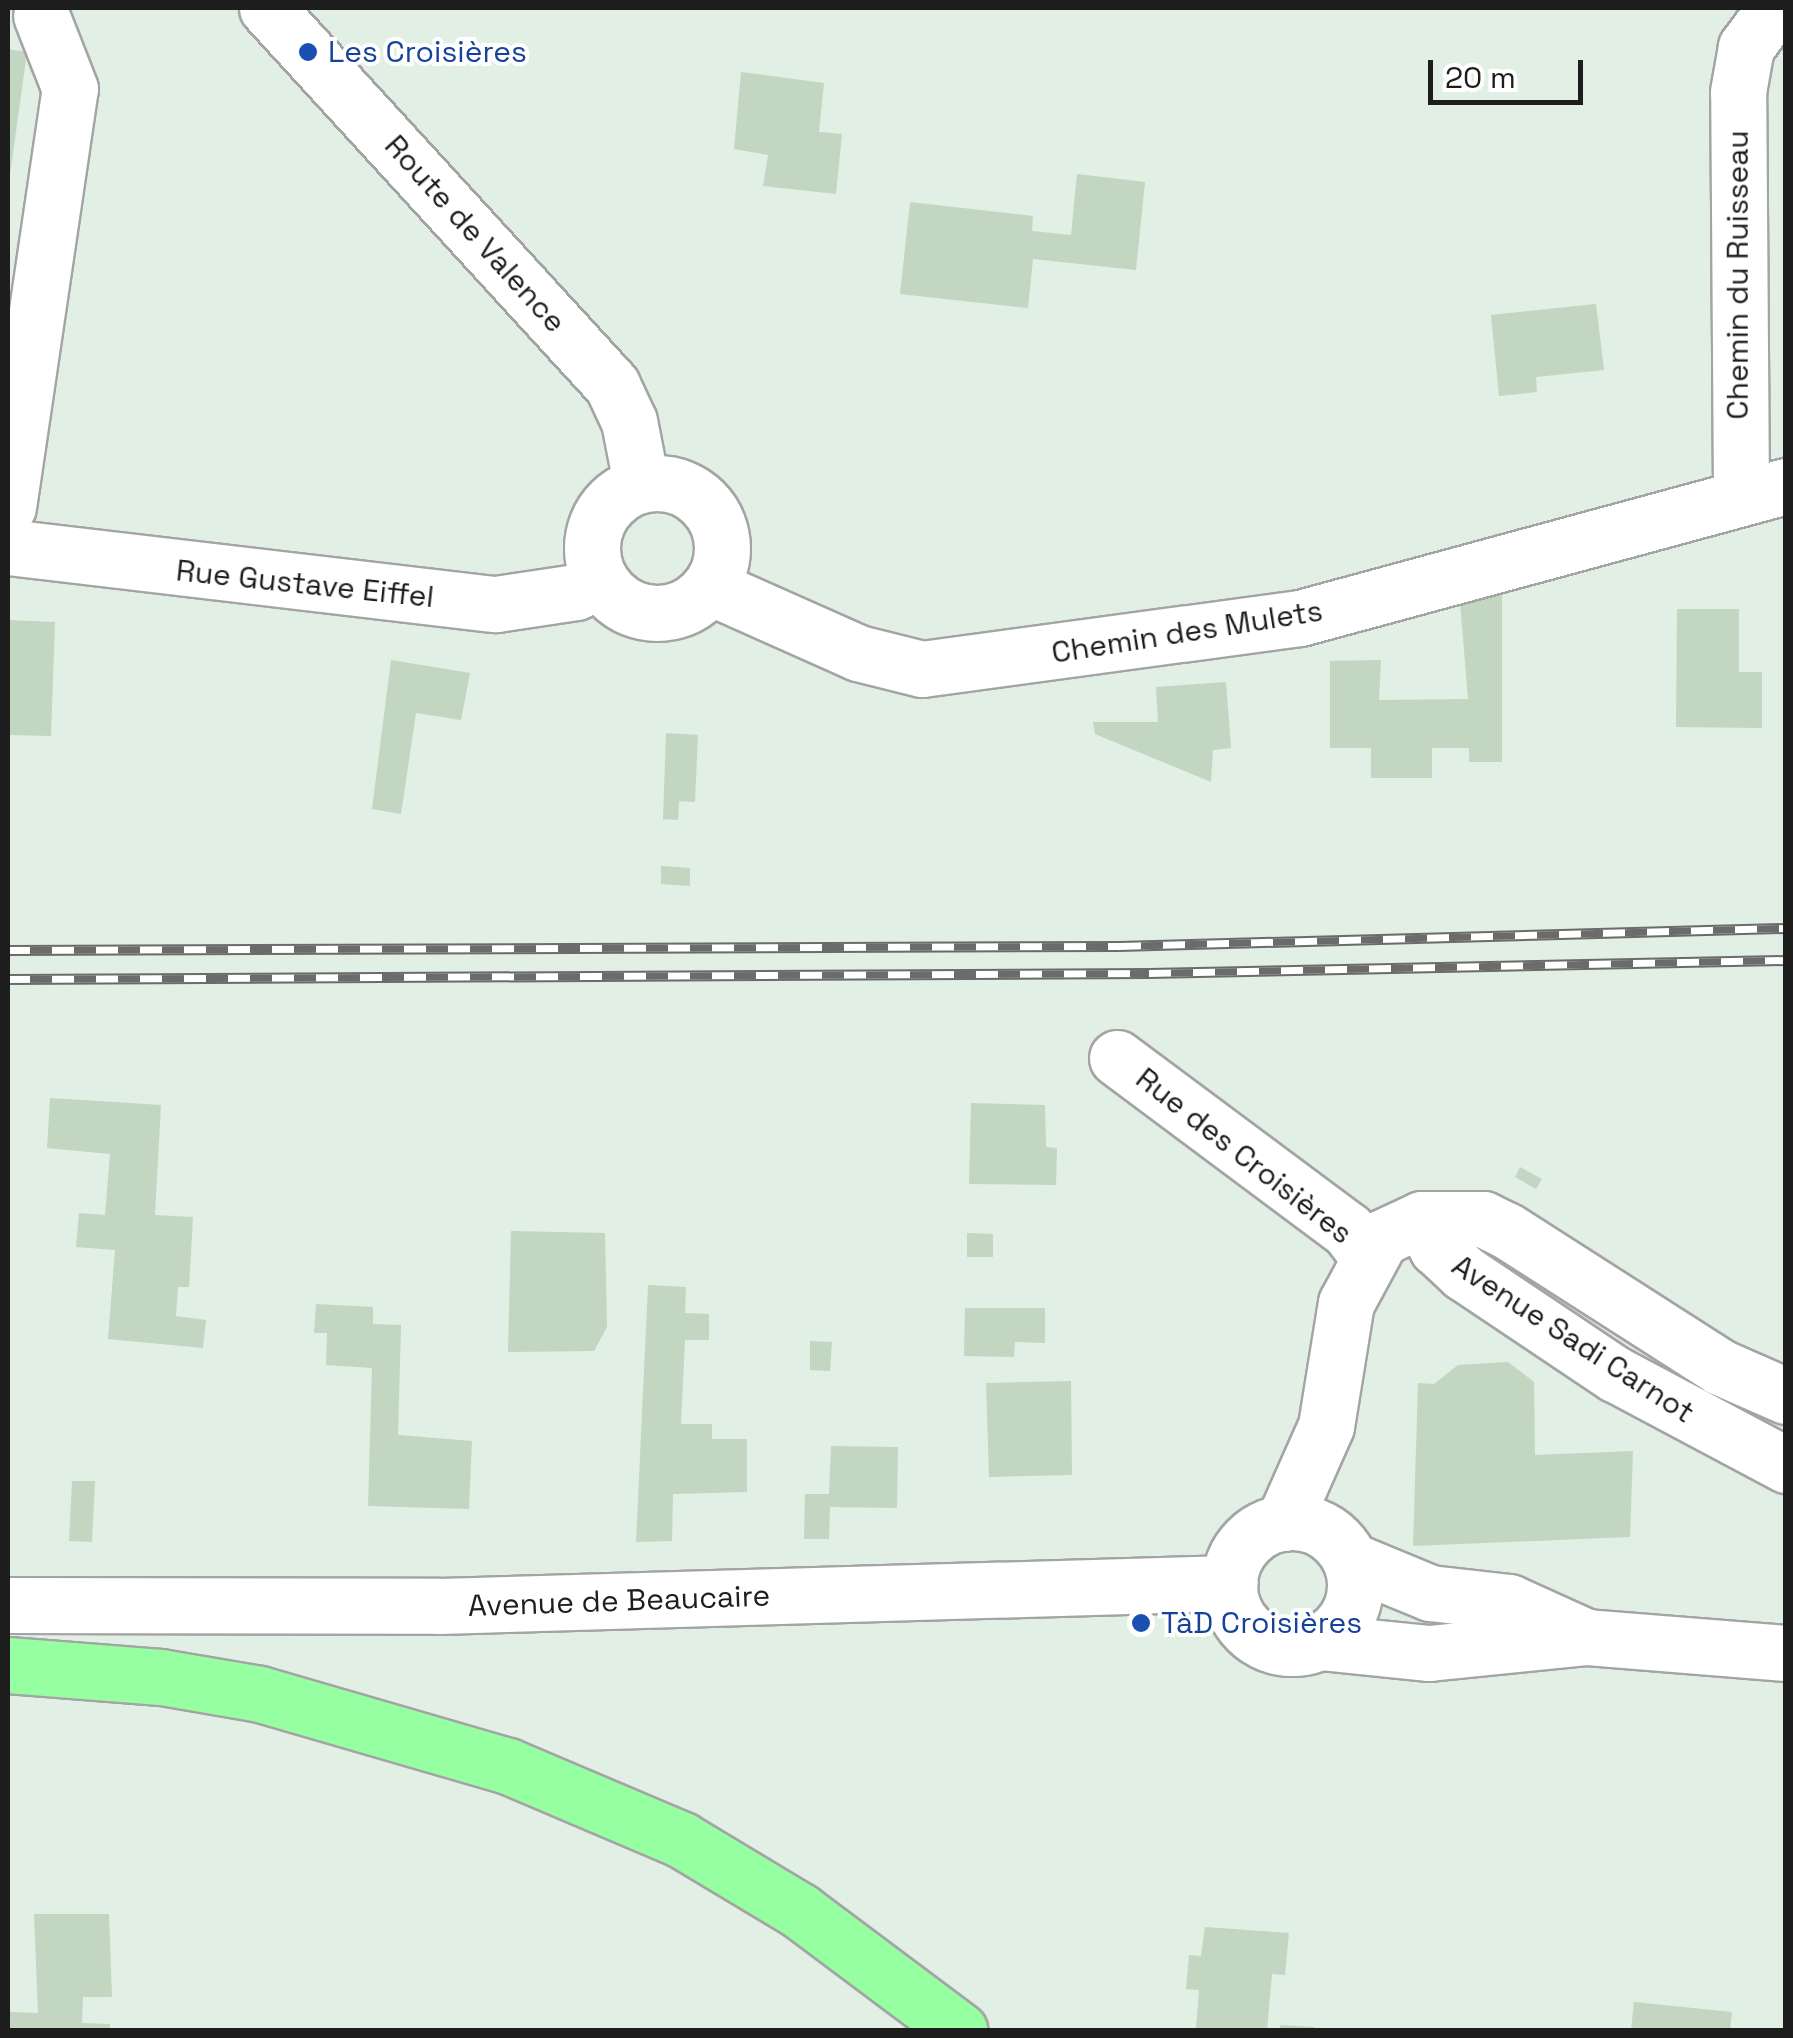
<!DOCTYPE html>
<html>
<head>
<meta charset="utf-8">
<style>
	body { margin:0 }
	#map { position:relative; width:1793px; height:2038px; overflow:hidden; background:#e1efe4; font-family:"Space Grotesk",sans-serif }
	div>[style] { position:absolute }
	.building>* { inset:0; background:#c2d6c1 }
	.roads { filter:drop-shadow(2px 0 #a4a4a4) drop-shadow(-2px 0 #a4a4a4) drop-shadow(0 2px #a4a4a4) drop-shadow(0 -2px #a4a4a4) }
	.minor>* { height:55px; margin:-27.5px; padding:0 27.5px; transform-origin:27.5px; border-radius:27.5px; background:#fff }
	.minor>.ring { margin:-27.5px; padding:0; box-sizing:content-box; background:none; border:55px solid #fff; border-radius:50% }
	.major>* { height:55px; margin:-27.5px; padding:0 27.5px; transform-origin:27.5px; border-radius:27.5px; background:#96ffa1 }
	.rail>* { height:11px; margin-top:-5.5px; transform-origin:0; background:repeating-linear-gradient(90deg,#fff 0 22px,#6b6b6b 0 44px); box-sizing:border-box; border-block:2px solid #6b6b6b }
	.dots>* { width:28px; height:28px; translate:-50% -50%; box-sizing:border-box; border:5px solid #fff; border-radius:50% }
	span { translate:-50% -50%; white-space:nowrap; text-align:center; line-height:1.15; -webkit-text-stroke:8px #fff; paint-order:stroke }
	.transit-label { font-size:30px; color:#164399 }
	.left { translate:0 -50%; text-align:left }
	.street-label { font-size:30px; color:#1d1d1d }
	.frame { position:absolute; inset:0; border:10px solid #1d1d1d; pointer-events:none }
	.scale { position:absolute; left:1428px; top:60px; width:155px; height:45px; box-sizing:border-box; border:5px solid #1d1d1d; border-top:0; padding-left:12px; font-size:30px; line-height:35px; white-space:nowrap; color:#1d1d1d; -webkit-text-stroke:8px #fff; paint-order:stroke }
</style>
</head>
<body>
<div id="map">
	<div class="building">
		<div style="clip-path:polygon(8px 49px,27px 52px,10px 175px,8px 175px)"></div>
		<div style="clip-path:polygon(741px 72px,824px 83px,819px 132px,842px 134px,836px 194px,763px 186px,768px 155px,734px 149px)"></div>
		<div style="clip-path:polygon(1077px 174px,1145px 182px,1136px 270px,1033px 259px,1028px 308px,900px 294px,910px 202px,1033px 216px,1032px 231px,1071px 235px)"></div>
		<div style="clip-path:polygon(1596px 304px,1604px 370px,1536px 377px,1537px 392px,1499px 396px,1491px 315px)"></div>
		<div style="clip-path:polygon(1502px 587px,1502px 762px,1469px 762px,1469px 748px,1432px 748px,1432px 778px,1371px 778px,1371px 748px,1330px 748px,1330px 661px,1381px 660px,1379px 700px,1468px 699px,1460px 602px)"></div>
		<div style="clip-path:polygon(1677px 609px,1739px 609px,1739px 672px,1762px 672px,1762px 728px,1676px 727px)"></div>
		<div style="clip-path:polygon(8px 620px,55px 622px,51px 736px,8px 735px)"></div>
		<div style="clip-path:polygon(391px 660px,470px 673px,461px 720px,416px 713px,401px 814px,372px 809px)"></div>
		<div style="clip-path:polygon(1226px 682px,1231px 748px,1213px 750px,1211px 782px,1095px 734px,1093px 722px,1158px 722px,1156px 687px)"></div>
		<div style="clip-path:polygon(666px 733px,698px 735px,695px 802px,679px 801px,678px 820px,663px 819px)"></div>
		<div style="clip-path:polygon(661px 866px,690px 868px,690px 886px,661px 884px)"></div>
		<div style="clip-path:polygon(50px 1098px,161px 1105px,155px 1215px,193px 1217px,189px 1287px,178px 1287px,176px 1316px,206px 1320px,203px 1348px,108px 1339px,115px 1250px,76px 1247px,79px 1213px,105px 1215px,110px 1154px,47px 1148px)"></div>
		<div style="clip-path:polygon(971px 1103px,1045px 1105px,1046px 1147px,1057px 1148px,1056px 1185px,969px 1184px)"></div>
		<div style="clip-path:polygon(1520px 1167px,1542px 1179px,1536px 1189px,1515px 1177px)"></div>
		<div style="clip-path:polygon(511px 1231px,605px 1233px,607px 1327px,594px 1351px,508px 1352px)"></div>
		<div style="clip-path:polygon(967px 1233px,993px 1234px,993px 1257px,967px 1257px)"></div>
		<div style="clip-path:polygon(648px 1285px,686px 1287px,685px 1313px,709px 1314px,709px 1340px,685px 1340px,681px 1424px,712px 1424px,712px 1439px,747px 1439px,747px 1492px,673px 1494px,672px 1541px,636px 1542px)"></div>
		<div style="clip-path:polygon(316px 1304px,373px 1307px,373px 1324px,401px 1325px,398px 1435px,472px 1441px,469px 1509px,368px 1506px,372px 1368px,326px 1365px,327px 1333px,314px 1333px)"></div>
		<div style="clip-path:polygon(965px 1308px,1045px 1308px,1045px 1343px,1015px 1342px,1014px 1357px,964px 1356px)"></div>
		<div style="clip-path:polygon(810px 1341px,832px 1342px,830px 1371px,810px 1370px)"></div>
		<div style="clip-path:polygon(1508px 1362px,1534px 1382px,1535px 1455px,1633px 1451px,1630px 1537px,1413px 1546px,1418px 1383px,1434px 1384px,1458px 1365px)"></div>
		<div style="clip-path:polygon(1071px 1381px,1072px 1475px,989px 1477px,986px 1383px)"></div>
		<div style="clip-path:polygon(831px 1446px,898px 1447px,897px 1508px,830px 1507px,829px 1539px,804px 1539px,805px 1494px,829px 1494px)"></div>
		<div style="clip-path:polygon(72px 1481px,95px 1481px,92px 1542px,69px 1541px)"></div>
		<div style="clip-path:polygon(34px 1914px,109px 1914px,112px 1997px,83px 1997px,82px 2023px,110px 2024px,110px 2030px,8px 2030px,8px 2012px,38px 2013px)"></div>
		<div style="clip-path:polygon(1205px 1927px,1289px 1933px,1285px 1975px,1272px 1974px,1267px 2030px,1196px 2029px,1199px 1990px,1186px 1989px,1189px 1955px,1201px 1956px)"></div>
		<div style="clip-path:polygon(1634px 2002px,1732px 2012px,1730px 2030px,1631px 2030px)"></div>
		<div style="clip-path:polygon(1280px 2025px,1315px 2027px,1314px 2030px,1280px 2030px)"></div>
	</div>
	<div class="roads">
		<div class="minor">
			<div style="left:267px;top:8px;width:511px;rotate:47.54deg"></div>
			<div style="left:612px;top:385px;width:40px;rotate:65deg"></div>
			<div style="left:629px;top:421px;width:63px;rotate:79deg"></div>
			<div class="ring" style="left:592px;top:483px;width:75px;height:75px"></div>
			<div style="left:1741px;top:493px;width:401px;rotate:-90.4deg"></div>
			<div style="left:1738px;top:92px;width:46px;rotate:-79.9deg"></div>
			<div style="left:1746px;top:47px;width:49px;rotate:-53.4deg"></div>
			<div style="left:8px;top:507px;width:423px;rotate:-81.6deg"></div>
			<div style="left:70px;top:89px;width:79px;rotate:-111.4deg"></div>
			<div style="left:8px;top:547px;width:491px;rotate:6.7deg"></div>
			<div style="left:496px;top:604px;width:81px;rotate:-8.5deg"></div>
			<div style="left:576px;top:592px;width:26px;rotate:-29deg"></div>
			<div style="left:710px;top:587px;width:162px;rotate:24deg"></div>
			<div style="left:858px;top:653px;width:66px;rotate:14deg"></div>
			<div style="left:922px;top:669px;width:381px;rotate:-7.7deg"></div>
			<div style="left:1300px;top:618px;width:504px;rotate:-15.2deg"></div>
			<div style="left:1117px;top:1058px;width:288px;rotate:36.7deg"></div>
			<div style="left:1348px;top:1230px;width:34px;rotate:53deg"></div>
			<div style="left:1422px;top:1219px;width:33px;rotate:63deg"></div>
			<div style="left:1437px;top:1248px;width:37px;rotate:43deg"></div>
			<div style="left:1464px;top:1273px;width:182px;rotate:33.8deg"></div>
			<div style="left:1615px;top:1374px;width:194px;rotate:28deg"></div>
			<div class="ring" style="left:1229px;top:1522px;width:71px;height:71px"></div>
			<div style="left:1283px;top:1523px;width:106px;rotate:-66.1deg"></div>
			<div style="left:1326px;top:1426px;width:125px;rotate:-80.8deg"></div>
			<div style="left:1346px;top:1303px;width:74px;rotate:-61.7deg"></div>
			<div style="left:1381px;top:1238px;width:45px;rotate:-24.9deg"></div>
			<div style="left:1422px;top:1219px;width:61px"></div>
			<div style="left:1483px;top:1219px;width:25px;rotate:26deg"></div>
			<div style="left:1506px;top:1230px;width:254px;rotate:32.6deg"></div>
			<div style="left:1720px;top:1367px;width:72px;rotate:23.7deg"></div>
			<div style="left:1350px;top:1560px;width:87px;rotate:22.4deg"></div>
			<div style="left:1430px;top:1593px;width:80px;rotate:6.5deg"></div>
			<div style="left:1509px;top:1602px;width:82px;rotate:24.4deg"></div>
			<div style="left:8px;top:1605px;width:431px;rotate:0.1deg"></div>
			<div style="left:439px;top:1606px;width:791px;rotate:-1.67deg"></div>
			<div style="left:1320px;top:1642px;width:110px;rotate:5.8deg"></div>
			<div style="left:1429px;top:1653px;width:159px;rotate:-5.8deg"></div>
			<div style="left:1587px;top:1637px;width:200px;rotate:4.6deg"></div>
		</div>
		<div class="major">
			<div style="left:8px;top:1665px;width:153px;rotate:4.5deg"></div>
			<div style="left:161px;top:1677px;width:100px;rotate:9.7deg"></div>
			<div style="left:260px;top:1694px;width:258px;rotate:16.2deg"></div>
			<div style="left:508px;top:1766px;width:189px;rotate:23deg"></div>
			<div style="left:682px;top:1840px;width:138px;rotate:31deg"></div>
			<div style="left:800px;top:1911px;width:199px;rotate:36.8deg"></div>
		</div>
	</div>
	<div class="rail">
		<div style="left:8px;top:950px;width:1111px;rotate:-0.21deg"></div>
		<div style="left:1119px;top:946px;width:667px;rotate:-1.55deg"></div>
		<div style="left:8px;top:979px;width:1141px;rotate:-0.3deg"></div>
		<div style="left:1149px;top:973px;width:637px;rotate:-1.17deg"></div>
	</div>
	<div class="dots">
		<div style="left:308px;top:52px;background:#1a4fb4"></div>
		<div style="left:1141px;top:1623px;background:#1a4fb4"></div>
	</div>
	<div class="transit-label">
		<span class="left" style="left:328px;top:52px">Les Croisières</span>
		<span class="left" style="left:1161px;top:1623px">TàD Croisières</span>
	</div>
	<div class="street-label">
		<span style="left:475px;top:234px;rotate:48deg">Route de Valence</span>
		<span style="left:1738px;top:275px;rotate:-90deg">Chemin du Ruisseau</span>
		<span style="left:305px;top:584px;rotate:6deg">Rue Gustave Eiffel</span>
		<span style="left:1187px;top:632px;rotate:-9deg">Chemin des Mulets</span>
		<span style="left:1244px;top:1156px;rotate:38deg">Rue des Croisières</span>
		<span style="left:1573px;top:1339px;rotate:33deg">Avenue Sadi Carnot</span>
		<span style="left:619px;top:1601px;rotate:-2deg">Avenue de Beaucaire</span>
	</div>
	<div class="frame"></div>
	<div class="scale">20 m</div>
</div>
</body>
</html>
